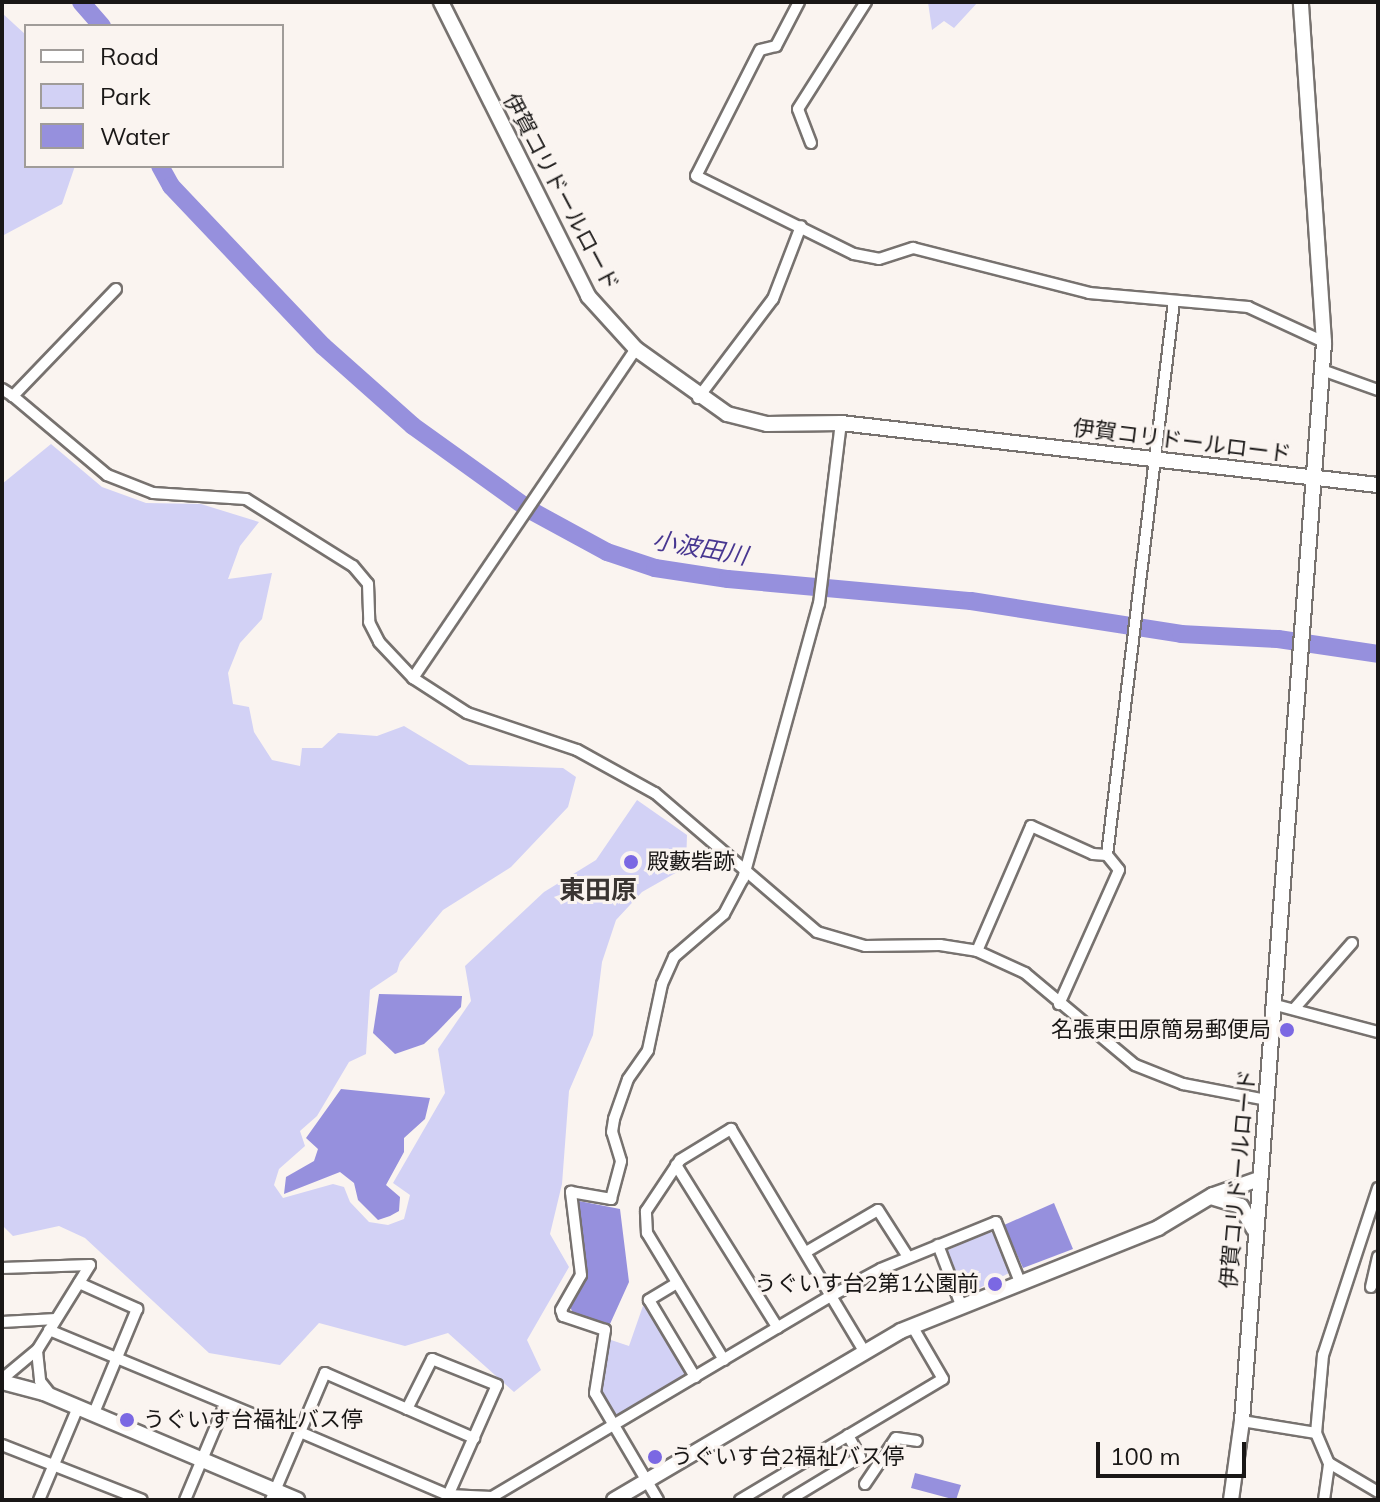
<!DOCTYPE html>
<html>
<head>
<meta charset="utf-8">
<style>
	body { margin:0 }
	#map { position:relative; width:1380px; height:1502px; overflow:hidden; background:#faf4f0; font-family:Mulish,"Noto Sans JP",sans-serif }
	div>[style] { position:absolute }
	.green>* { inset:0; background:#d2d1f5 }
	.water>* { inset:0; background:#9690dd }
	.river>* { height:18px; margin:-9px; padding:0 9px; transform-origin:9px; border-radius:9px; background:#9690dd }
	.roads { filter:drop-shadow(2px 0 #77726f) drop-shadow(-2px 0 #77726f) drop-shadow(0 2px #77726f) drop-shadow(0 -2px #77726f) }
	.street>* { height:10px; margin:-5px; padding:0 5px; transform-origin:5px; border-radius:5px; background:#fff }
	.secondary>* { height:14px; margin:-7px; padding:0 7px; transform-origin:7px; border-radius:7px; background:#fff }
	.dots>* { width:22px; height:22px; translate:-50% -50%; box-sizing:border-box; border:4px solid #faf4f0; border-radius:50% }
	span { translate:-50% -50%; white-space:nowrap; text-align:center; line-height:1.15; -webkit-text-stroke:6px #faf4f0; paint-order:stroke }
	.street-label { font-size:22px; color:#191716 }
	.poi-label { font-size:22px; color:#191716 }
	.left { translate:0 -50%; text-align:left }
	.right { translate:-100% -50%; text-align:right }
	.water-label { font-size:24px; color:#483791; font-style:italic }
	.quarter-label { font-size:26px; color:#3a3532; font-weight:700 }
	.frame { position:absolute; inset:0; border:4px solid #191716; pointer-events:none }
	.legend { position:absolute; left:24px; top:24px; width:260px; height:144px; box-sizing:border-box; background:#faf4f0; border:2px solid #a09c99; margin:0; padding:10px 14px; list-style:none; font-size:24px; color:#191716 }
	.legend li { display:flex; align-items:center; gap:16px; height:40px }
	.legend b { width:40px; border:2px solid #a09c99 }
	.scale { position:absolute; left:1096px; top:1442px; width:150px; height:36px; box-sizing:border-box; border:4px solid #191716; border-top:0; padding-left:10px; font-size:24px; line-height:28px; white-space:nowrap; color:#191716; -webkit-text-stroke:6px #faf4f0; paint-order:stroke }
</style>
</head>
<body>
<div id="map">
	<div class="green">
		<div style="clip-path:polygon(978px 2px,954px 28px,944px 21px,932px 30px,928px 2px)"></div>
		<div style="clip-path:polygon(2px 13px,26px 35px,26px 166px,75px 166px,62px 204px,2px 236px)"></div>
		<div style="clip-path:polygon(51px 444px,102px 487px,146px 503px,201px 504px,259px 522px,240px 546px,228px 579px,272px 573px,262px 619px,240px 643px,228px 673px,233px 704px,249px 707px,254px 732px,272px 760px,300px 766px,302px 748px,322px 748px,338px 733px,377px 736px,404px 726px,469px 765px,563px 768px,576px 777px,568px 807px,511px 867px,443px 910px,400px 962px,397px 972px,370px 990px,366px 1054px,349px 1062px,317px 1116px,300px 1131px,305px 1146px,279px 1169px,274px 1185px,283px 1198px,333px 1184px,344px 1187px,350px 1202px,369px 1222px,388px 1225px,404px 1219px,410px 1195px,393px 1183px,445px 1093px,438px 1049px,471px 1001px,465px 966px,544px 892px,596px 860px,637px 800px,687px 835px,686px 867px,642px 892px,616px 920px,602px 962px,593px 1035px,569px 1091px,562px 1184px,550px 1234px,569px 1267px,527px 1340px,541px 1370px,514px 1392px,448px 1333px,405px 1346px,319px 1323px,280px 1365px,209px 1353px,85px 1238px,59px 1226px,13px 1236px,2px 1225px,2px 484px)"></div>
		<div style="clip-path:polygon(988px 1231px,995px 1234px,1011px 1272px,964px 1296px,944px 1252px)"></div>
		<div style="clip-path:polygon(645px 1300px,688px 1370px,686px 1377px,621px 1416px,613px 1415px,599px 1393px,608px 1339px,629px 1346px)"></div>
	</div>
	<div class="water">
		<div style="clip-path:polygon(379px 994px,462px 996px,461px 1007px,437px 1032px,424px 1044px,395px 1054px,373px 1033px)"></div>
		<div style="clip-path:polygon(341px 1089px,430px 1098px,425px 1119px,404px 1138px,404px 1152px,386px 1185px,400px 1197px,399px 1211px,390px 1216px,378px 1220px,358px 1200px,354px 1183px,340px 1172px,284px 1194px,286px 1177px,314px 1161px,318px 1149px,306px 1138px)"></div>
		<div style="clip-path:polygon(579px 1201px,620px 1209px,629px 1282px,610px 1324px,573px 1313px,570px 1307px,586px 1276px)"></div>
		<div style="clip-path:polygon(1054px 1203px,1073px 1249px,1023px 1268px,1004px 1225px)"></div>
		<div style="clip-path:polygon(915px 1473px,961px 1485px,956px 1500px,911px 1488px)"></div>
	</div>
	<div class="river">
		<div style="left:81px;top:2px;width:32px;rotate:49deg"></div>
		<div style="left:160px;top:166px;width:23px;rotate:61deg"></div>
		<div style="left:171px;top:186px;width:221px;rotate:46.5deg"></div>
		<div style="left:323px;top:346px;width:120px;rotate:41.6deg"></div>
		<div style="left:413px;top:426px;width:144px;rotate:35.7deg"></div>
		<div style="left:530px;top:510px;width:88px;rotate:28.6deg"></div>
		<div style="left:607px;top:552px;width:51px;rotate:18.4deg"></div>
		<div style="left:655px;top:568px;width:74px;rotate:8.6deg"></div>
		<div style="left:728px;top:579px;width:244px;rotate:5.2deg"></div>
		<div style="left:971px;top:601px;width:213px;rotate:8.9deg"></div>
		<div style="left:1181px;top:634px;width:97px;rotate:3deg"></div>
		<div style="left:1278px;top:639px;width:101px;rotate:8.5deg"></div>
	</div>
	<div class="roads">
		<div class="street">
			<div style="left:799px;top:2px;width:50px;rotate:117.6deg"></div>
			<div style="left:776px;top:46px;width:16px;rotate:166deg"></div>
			<div style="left:760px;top:50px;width:141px;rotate:116.9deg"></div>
			<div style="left:696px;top:176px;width:176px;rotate:26.3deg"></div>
			<div style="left:854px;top:254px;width:25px;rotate:11deg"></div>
			<div style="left:879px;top:259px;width:36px;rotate:-18deg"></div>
			<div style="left:913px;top:248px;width:182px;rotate:14.3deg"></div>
			<div style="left:1089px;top:293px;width:160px;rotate:5deg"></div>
			<div style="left:1248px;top:307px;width:84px;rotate:24.7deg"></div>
			<div style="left:811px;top:143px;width:36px;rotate:-111deg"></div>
			<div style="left:798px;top:109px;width:127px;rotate:-57.6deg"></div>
			<div style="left:116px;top:289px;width:149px;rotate:133.9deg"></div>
			<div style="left:13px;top:396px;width:123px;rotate:40deg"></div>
			<div style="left:107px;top:475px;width:49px;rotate:21.4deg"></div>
			<div style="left:153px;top:493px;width:93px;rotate:3.7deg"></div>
			<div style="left:246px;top:499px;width:126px;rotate:32.1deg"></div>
			<div style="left:353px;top:566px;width:23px;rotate:50deg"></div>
			<div style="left:368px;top:584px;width:38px;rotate:88deg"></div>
			<div style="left:369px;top:622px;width:22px;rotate:63deg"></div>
			<div style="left:379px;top:642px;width:50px;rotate:46.6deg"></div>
			<div style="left:413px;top:678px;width:64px;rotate:32.9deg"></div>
			<div style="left:467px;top:713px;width:116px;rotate:18.6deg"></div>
			<div style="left:577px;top:750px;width:89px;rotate:28.9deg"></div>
			<div style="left:655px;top:793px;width:213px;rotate:40.6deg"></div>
			<div style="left:817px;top:932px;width:50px;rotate:16.3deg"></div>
			<div style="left:865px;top:946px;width:75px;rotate:-0.8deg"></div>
			<div style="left:940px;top:945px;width:37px;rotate:9deg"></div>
			<div style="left:977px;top:951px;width:53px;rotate:24.6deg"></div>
			<div style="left:1025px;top:973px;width:143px;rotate:39.9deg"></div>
			<div style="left:1135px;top:1065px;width:52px;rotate:21.6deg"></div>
			<div style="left:1183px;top:1084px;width:86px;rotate:10.8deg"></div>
			<div style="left:1322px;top:370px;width:59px;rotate:19.7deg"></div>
			<div style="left:2px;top:389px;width:13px;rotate:32deg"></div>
			<div style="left:698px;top:398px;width:124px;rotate:-52.9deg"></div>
			<div style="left:773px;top:299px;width:78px;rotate:-69deg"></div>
			<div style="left:413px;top:678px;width:397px;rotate:-55.9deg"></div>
			<div style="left:1107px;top:855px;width:558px;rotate:-83.1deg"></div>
			<div style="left:977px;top:951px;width:136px;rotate:-66.6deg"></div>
			<div style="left:1031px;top:826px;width:68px;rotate:24.3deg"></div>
			<div style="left:1093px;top:854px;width:14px;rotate:4deg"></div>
			<div style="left:1107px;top:855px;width:19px;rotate:51deg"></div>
			<div style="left:1119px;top:870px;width:147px;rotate:114.1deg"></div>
			<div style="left:1272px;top:1004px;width:110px;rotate:14.8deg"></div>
			<div style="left:1294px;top:1009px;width:88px;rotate:-48.7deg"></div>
			<div style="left:676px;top:1165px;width:192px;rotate:58deg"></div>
			<div style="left:1378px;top:1188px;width:176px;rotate:108.2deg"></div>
			<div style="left:1323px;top:1355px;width:78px;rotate:95.1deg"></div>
			<div style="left:1316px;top:1433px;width:33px;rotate:67deg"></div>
			<div style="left:1329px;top:1463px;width:57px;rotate:30.6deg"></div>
			<div style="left:938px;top:1245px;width:64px;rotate:69deg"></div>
			<div style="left:806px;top:1252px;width:83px;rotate:-30.3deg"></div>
			<div style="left:878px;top:1210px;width:56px;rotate:57.4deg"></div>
			<div style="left:2px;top:1268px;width:88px;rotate:-2deg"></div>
			<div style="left:90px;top:1265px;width:99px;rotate:121.8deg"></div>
			<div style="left:38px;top:1349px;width:47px;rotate:140.2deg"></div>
			<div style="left:79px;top:1283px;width:64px;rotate:24.1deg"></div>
			<div style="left:137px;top:1309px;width:113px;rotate:112.5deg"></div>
			<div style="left:677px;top:1283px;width:33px;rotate:149deg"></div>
			<div style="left:649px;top:1300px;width:90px;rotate:59.1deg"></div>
			<div style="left:1371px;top:1287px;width:31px;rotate:-77deg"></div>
			<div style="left:2px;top:1322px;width:54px;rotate:-3.2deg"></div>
			<div style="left:49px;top:1330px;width:227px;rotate:22.5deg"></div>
			<div style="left:37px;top:1351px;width:30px;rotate:84deg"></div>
			<div style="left:40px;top:1381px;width:18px;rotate:52deg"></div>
			<div style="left:724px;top:1360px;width:149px;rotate:-121.2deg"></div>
			<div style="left:647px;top:1233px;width:22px;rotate:-93deg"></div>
			<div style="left:646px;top:1211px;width:61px;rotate:-56.3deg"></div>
			<div style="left:680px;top:1160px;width:60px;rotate:-31.3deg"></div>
			<div style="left:731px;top:1129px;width:195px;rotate:59.1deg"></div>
			<div style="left:831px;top:1296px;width:57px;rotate:-28.4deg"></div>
			<div style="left:881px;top:1269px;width:124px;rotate:-22.2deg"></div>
			<div style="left:996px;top:1222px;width:65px;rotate:68.2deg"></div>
			<div style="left:407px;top:1409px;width:56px;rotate:-63.4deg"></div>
			<div style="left:432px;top:1359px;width:70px;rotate:21.8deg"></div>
			<div style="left:497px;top:1385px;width:124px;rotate:113.9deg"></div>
			<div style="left:1242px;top:1421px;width:75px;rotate:9.2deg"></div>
			<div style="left:300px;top:1432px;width:64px;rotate:-67deg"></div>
			<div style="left:325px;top:1373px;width:163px;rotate:23.6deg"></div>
			<div style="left:2px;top:1445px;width:150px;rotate:21.4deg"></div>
			<div style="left:865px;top:1484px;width:55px;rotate:-56deg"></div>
			<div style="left:896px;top:1438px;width:21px;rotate:8deg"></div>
			<div style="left:39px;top:1500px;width:101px;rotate:-67.2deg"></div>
			<div style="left:185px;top:1500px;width:103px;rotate:-67.2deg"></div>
			<div style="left:271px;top:1500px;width:74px;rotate:-66.9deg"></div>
			<div style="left:300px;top:1432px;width:161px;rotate:23.1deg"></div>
			<div style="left:448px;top:1495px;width:44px;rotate:2.6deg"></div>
			<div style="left:492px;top:1497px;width:394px;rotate:-30.7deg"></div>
			<div style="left:831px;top:1296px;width:64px;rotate:59deg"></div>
			<div style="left:658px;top:1500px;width:124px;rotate:-120.5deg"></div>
			<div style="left:595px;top:1393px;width:64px;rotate:-81deg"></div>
			<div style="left:605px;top:1330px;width:44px;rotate:-161.6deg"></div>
			<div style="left:563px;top:1316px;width:6px;rotate:-108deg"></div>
			<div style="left:561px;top:1310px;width:40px;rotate:-60.3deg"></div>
			<div style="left:581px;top:1275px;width:84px;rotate:-96.9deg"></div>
			<div style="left:571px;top:1192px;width:41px;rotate:9.9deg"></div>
			<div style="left:611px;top:1199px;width:39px;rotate:-75deg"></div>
			<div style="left:621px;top:1161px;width:30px;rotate:-107deg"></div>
			<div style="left:612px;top:1132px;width:13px;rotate:-81deg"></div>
			<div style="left:614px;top:1119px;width:42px;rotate:-70.7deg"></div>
			<div style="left:628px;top:1079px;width:35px;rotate:-55deg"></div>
			<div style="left:648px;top:1050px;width:67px;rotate:-78deg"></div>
			<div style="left:662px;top:984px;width:30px;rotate:-66deg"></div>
			<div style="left:674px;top:957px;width:66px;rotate:-40.7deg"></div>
			<div style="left:724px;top:914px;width:40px;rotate:-62deg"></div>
			<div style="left:743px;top:879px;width:285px;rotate:-74.6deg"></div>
			<div style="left:819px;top:604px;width:182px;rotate:-83.1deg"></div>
			<div style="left:740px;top:1500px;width:236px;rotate:-30.8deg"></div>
			<div style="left:943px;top:1379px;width:61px;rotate:-120.3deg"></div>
			<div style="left:789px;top:1500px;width:83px;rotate:-31.2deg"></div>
			<div style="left:860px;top:1457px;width:25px;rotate:-119deg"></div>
			<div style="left:1324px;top:1500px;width:37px;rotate:-82deg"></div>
		</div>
		<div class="secondary">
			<div style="left:441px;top:2px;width:329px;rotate:63.4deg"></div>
			<div style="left:588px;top:296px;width:72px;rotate:47.8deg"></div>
			<div style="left:636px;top:349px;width:112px;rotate:35.5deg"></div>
			<div style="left:727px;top:414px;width:41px;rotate:14deg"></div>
			<div style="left:767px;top:424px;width:74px;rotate:-0.8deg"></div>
			<div style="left:841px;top:423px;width:541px;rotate:6.59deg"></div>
			<div style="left:1211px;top:1197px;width:31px;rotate:17deg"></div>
			<div style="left:1241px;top:1206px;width:26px;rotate:61deg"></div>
			<div style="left:2px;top:1382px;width:43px;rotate:14.7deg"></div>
			<div style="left:44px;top:1393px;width:275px;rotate:22.9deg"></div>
			<div style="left:614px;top:1500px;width:333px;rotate:-30.5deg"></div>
			<div style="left:901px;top:1331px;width:277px;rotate:-21.8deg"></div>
			<div style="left:1158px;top:1228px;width:64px;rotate:-31deg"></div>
			<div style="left:1213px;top:1195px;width:49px;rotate:-19.2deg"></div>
			<div style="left:1231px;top:1500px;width:80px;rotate:-82.1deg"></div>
			<div style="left:1242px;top:1421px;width:1082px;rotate:-85.65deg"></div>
			<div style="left:1324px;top:342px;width:341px;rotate:-93.9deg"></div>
		</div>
	</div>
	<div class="dots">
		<div style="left:631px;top:862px;background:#7b68e3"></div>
		<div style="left:1287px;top:1030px;background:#7b68e3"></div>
		<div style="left:995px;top:1284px;background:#7b68e3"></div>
		<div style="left:127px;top:1420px;background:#7b68e3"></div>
		<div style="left:655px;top:1457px;background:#7b68e3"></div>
	</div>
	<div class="street-label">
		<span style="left:561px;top:192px;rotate:62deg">伊賀コリドールロード</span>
		<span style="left:1182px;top:441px;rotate:7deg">伊賀コリドールロード</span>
		<span style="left:1238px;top:1179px;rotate:-85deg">伊賀コリドールロード</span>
	</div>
	<div class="poi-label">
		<span class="left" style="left:647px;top:862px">殿藪砦跡</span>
		<span class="right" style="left:1271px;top:1030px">名張東田原簡易郵便局</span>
		<span class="right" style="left:979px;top:1284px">うぐいす台2第1公園前</span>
		<span class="left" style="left:143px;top:1420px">うぐいす台福祉バス停</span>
		<span class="left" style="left:671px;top:1457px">うぐいす台2福祉バス停</span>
	</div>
	<div class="water-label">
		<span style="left:700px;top:548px;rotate:10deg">小波田川</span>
	</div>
	<div class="quarter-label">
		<span style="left:598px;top:890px">東田原</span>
	</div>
	<div class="frame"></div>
	<ul class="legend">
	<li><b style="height:10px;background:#fff"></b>Road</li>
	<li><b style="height:22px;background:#d2d1f5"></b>Park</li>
	<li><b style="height:22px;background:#9690dd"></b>Water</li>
	</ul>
	<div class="scale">100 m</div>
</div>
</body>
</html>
